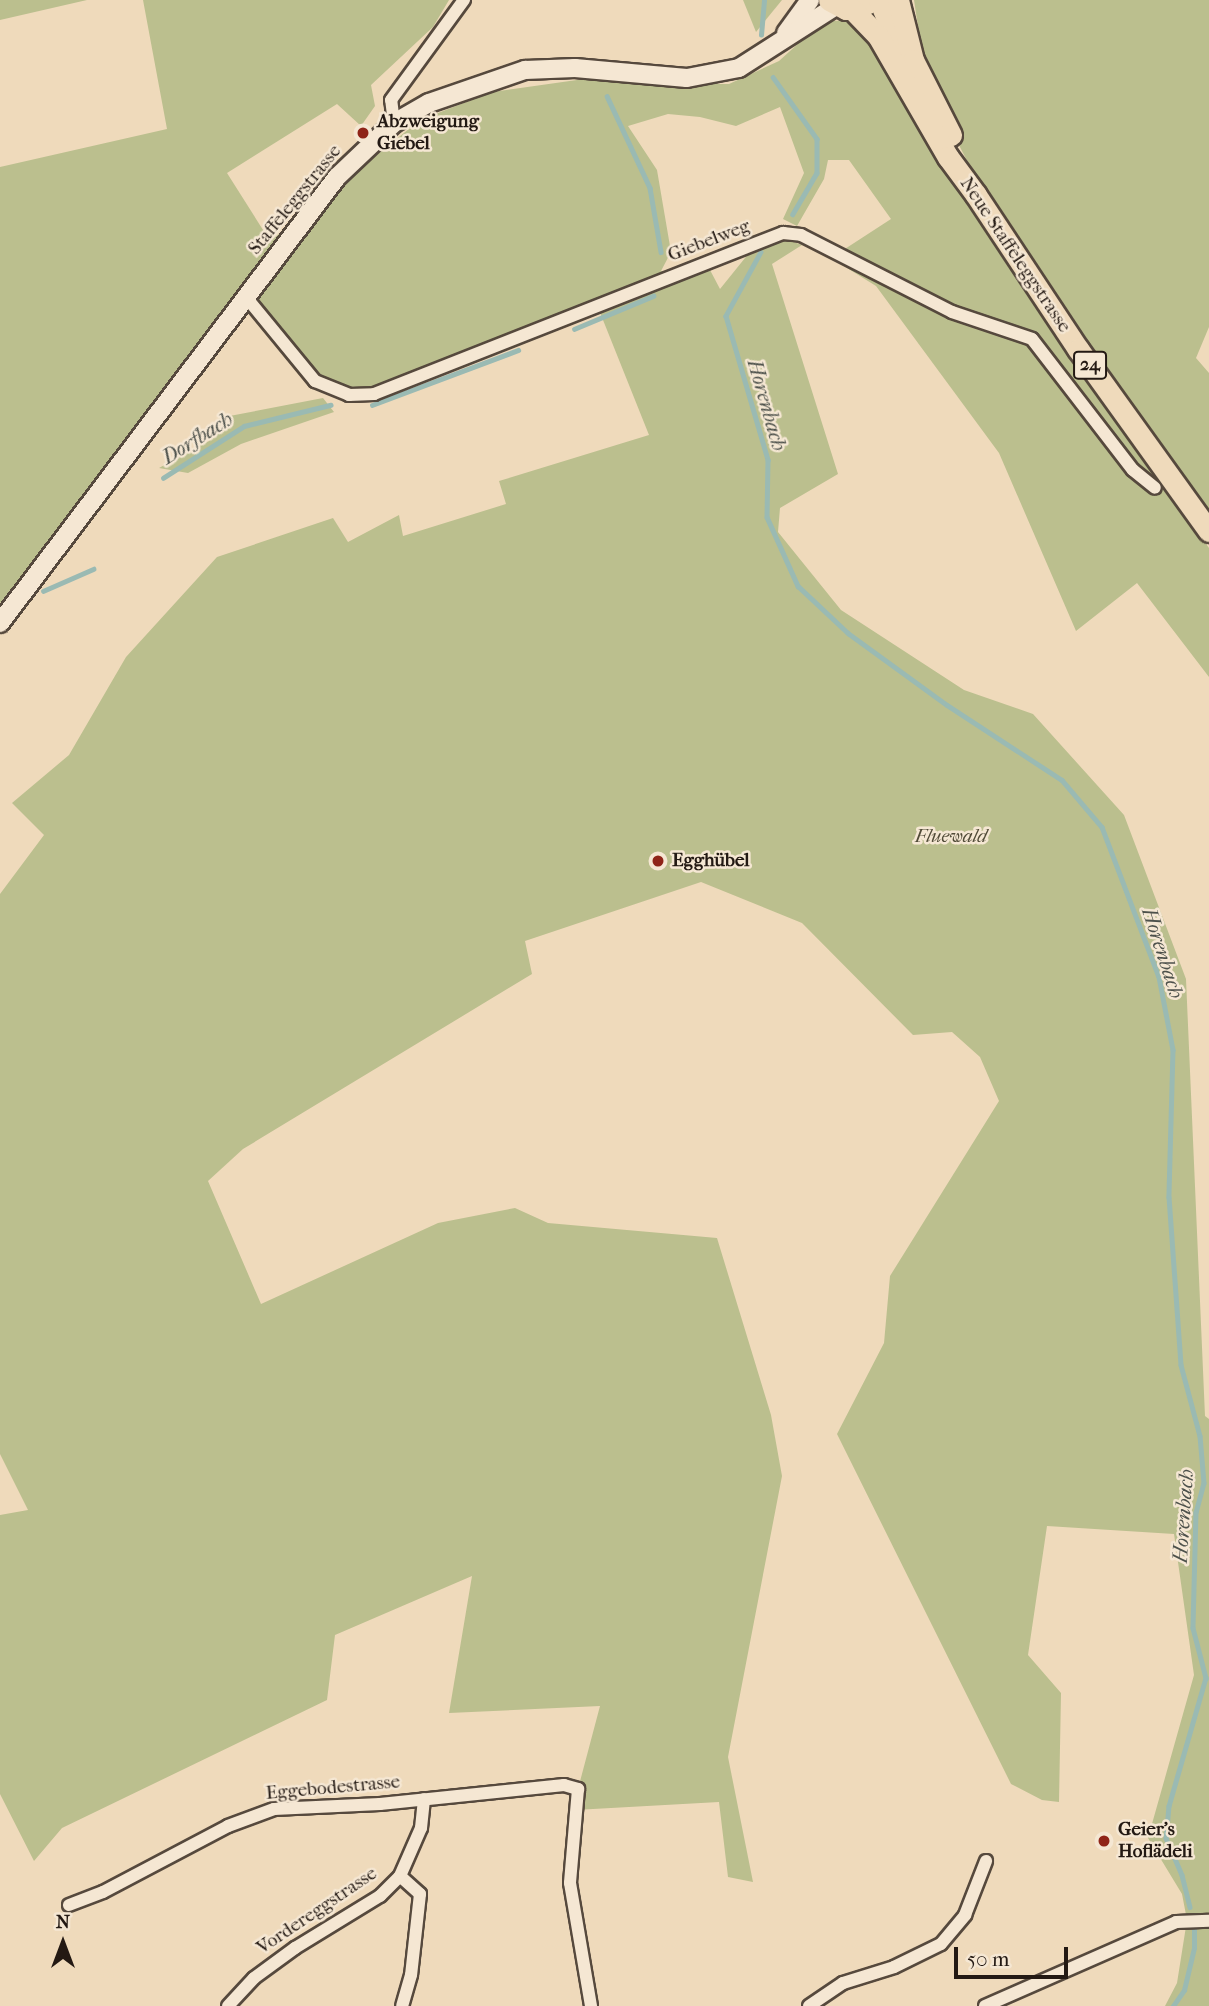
<!DOCTYPE html>
<html>
<head>
<meta charset="utf-8">
<style>
	body { margin:0 }
	#map { position:relative; width:1209px; height:2006px; overflow:hidden; background:#efdabb; font-family:"IM FELL French Canon",serif }
	div>[style] { position:absolute }
	.green>* { inset:0; background:#bbbf8e }
	.stream>* { height:4.5px; margin:-2.25px; padding:0 2.25px; transform-origin:2.25px; border-radius:2.25px; background:#9abab3 }
	.roads { filter:drop-shadow(2px 0 #56493d) drop-shadow(-2px 0 #56493d) drop-shadow(0 2px #56493d) drop-shadow(0 -2px #56493d) }
	.street>* { height:12px; margin:-6px; padding:0 6px; transform-origin:6px; border-radius:6px; background:#f5e7d3 }
	.secondary>* { height:18px; margin:-9px; padding:0 9px; transform-origin:9px; border-radius:9px; background:#f5e7d3 }
	.primary>* { height:21px; margin:-10.5px; padding:0 10.5px; transform-origin:10.5px; border-radius:10.5px; background:#efdabb }
	.dots>* { width:19px; height:19px; translate:-50% -50%; box-sizing:border-box; border:4px solid #f5e7d3; border-radius:50% }
	span { translate:-50% -50%; white-space:nowrap; text-align:center; line-height:1.15; -webkit-text-stroke:5px #f5e7d3; paint-order:stroke }
	.shield-label span { padding:2px 5px; background:#f5e7d3; border:2px solid; border-radius:5px; -webkit-text-stroke-width:0 }
	.shield-label { font-size:18px; color:#231913; font-weight:700 }
	.poi-label { font-size:19px; color:#231913; font-weight:700 }
	.left { translate:0 -50%; text-align:left }
	.street-label { font-size:19px; color:#231913 }
	.park-label { font-size:19px; color:#514b38; font-style:italic }
	.water-label { font-size:21px; color:#4d514b; font-style:italic }
	.north { position:absolute; left:28px; top:1908px; width:70px; height:70px; -webkit-text-stroke:5px #f5e7d3; paint-order:stroke; rotate:0deg; font-size:19px; font-weight:700; line-height:28px; text-align:center; color:#231913 }
	.north::after { content:''; display:block; margin:auto; width:24px; height:32px; background:#231913; clip-path:polygon(50% 0,100% 100%,50% 72%,0 100%) }
	.scale { position:absolute; left:954px; top:1947px; width:114px; height:32px; box-sizing:border-box; border:4px solid #231913; border-top:0; padding-left:9px; font-size:21px; line-height:24px; white-space:nowrap; color:#231913; -webkit-text-stroke:5px #f5e7d3; paint-order:stroke }
</style>
</head>
<body>
<div id="map">
	<div class="green">
		<div style="clip-path:polygon(0 0,87px 0,0 20px)"></div>
		<div style="clip-path:polygon(143px 0,449px 0,433px 27px,371px 85px,375px 106px,361px 126px,337px 104px,227px 173px,270px 241px,420px 120px,492px 92px,591px 78px,664px 84px,729px 84px,779px 61px,822px 22px,858px 19px,1025px 290px,1209px 548px,1209px 677px,1137px 583px,1076px 631px,999px 453px,876px 286px,831px 258px,891px 219px,849px 160px,828px 160px,824px 179px,797px 226px,783px 219px,804px 173px,780px 107px,736px 126px,700px 117px,668px 114px,628px 126px,657px 170px,671px 252px,661px 271px,710px 270px,720px 289px,766px 232px,802px 245px,772px 264px,838px 474px,780px 508px,778px 532px,841px 610px,964px 690px,1033px 714px,1124px 815px,1186px 979px,1205px 1416px,1209px 1419px,1209px 2006px,1165px 2006px,1177px 1983px,1187px 1920px,1182px 1894px,1148px 1838px,1194px 1675px,1174px 1534px,1047px 1526px,1028px 1655px,1061px 1693px,1059px 1802px,1042px 1800px,1011px 1784px,837px 1434px,884px 1343px,890px 1276px,999px 1101px,980px 1057px,952px 1032px,913px 1035px,802px 923px,701px 882px,525px 941px,532px 974px,243px 1149px,208px 1181px,261px 1304px,438px 1223px,515px 1208px,548px 1223px,717px 1238px,771px 1415px,782px 1476px,728px 1757px,753px 1882px,728px 1877px,719px 1802px,575px 1810px,578px 1789px,600px 1706px,449px 1713px,472px 1576px,335px 1635px,327px 1700px,62px 1828px,34px 1861px,0 1794px,0 1515px,28px 1510px,0 1454px,0 894px,44px 835px,12px 803px,69px 755px,126px 657px,217px 557px,333px 518px,348px 542px,399px 515px,403px 536px,506px 504px,499px 481px,649px 435px,597px 305px,374px 394px,349px 395px,315px 381px,246px 297px,17px 589px,0 603px,0 167px,167px 129px)"></div>
		<div style="clip-path:polygon(743px 0,782px 0,756px 32px)"></div>
		<div style="clip-path:polygon(914px 0,1209px 0,1209px 327px,1196px 358px,1209px 373px,1209px 514px,1035px 274px,978px 182px,945px 118px,921px 46px)"></div>
		<div style="clip-path:polygon(323px 398px,334px 412px,241px 444px,188px 473px,159px 468px,209px 441px,219px 418px)"></div>
	</div>
	<div class="stream">
		<div style="left:761px;top:35px;width:35px;rotate:-85deg"></div>
		<div style="left:773px;top:77px;width:76px;rotate:54.6deg"></div>
		<div style="left:817px;top:139px;width:34px;rotate:90deg"></div>
		<div style="left:817px;top:173px;width:48px;rotate:120.3deg"></div>
		<div style="left:607px;top:96px;width:102px;rotate:64.9deg"></div>
		<div style="left:650px;top:188px;width:65px;rotate:80.2deg"></div>
		<div style="left:761px;top:252px;width:73px;rotate:118.7deg"></div>
		<div style="left:726px;top:316px;width:150px;rotate:73.7deg"></div>
		<div style="left:768px;top:460px;width:57px;rotate:91deg"></div>
		<div style="left:767px;top:517px;width:76px;rotate:65.8deg"></div>
		<div style="left:798px;top:586px;width:69px;rotate:43.2deg"></div>
		<div style="left:848px;top:633px;width:122px;rotate:36deg"></div>
		<div style="left:947px;top:705px;width:137px;rotate:33.1deg"></div>
		<div style="left:1062px;top:780px;width:62px;rotate:49.6deg"></div>
		<div style="left:1102px;top:827px;width:160px;rotate:69.2deg"></div>
		<div style="left:1159px;top:977px;width:74px;rotate:79.1deg"></div>
		<div style="left:1173px;top:1050px;width:147px;rotate:91.6deg"></div>
		<div style="left:1169px;top:1197px;width:168px;rotate:85.9deg"></div>
		<div style="left:1181px;top:1365px;width:73px;rotate:75deg"></div>
		<div style="left:1200px;top:1436px;width:47px;rotate:85.1deg"></div>
		<div style="left:1204px;top:1483px;width:30px;rotate:105deg"></div>
		<div style="left:1196px;top:1512px;width:116px;rotate:91.5deg"></div>
		<div style="left:1193px;top:1628px;width:52px;rotate:75.4deg"></div>
		<div style="left:1206px;top:1678px;width:133px;rotate:106.1deg"></div>
		<div style="left:1169px;top:1806px;width:32px;rotate:95deg"></div>
		<div style="left:1166px;top:1838px;width:40px;rotate:66.6deg"></div>
		<div style="left:1182px;top:1875px;width:33px;rotate:76deg"></div>
		<div style="left:574px;top:329px;width:86px;rotate:-22.7deg"></div>
		<div style="left:372px;top:405px;width:156px;rotate:-20.6deg"></div>
		<div style="left:163px;top:478px;width:96px;rotate:-32.7deg"></div>
		<div style="left:244px;top:426px;width:89px;rotate:-13.7deg"></div>
		<div style="left:43px;top:591px;width:55px;rotate:-23.7deg"></div>
		<div style="left:1173px;top:2006px;width:19px;rotate:-55deg"></div>
		<div style="left:1184px;top:1990px;width:43px;rotate:-76.6deg"></div>
		<div style="left:1194px;top:1948px;width:19px;rotate:-90deg"></div>
	</div>
	<div class="roads">
		<div class="street">
			<div style="left:394px;top:123px;width:23px;rotate:-97deg"></div>
			<div style="left:391px;top:100px;width:124px;rotate:-53.9deg"></div>
			<div style="left:246px;top:297px;width:109px;rotate:50.6deg"></div>
			<div style="left:315px;top:381px;width:37px;rotate:22deg"></div>
			<div style="left:349px;top:395px;width:25px;rotate:-2deg"></div>
			<div style="left:374px;top:394px;width:440px;rotate:-21.5deg"></div>
			<div style="left:783px;top:233px;width:18px;rotate:6deg"></div>
			<div style="left:801px;top:235px;width:169px;rotate:27deg"></div>
			<div style="left:952px;top:312px;width:84px;rotate:18.6deg"></div>
			<div style="left:1032px;top:339px;width:165px;rotate:52.4deg"></div>
			<div style="left:1133px;top:470px;width:28px;rotate:39deg"></div>
			<div style="left:400px;top:1876px;width:27px;rotate:42deg"></div>
			<div style="left:420px;top:1894px;width:81px;rotate:96.3deg"></div>
			<div style="left:411px;top:1975px;width:32px;rotate:106deg"></div>
			<div style="left:69px;top:1905px;width:36px;rotate:-21deg"></div>
			<div style="left:103px;top:1892px;width:141px;rotate:-27.8deg"></div>
			<div style="left:228px;top:1826px;width:49px;rotate:-20.3deg"></div>
			<div style="left:274px;top:1809px;width:106px;rotate:-2.7deg"></div>
			<div style="left:380px;top:1804px;width:185px;rotate:-5.9deg"></div>
			<div style="left:564px;top:1785px;width:15px;rotate:16deg"></div>
			<div style="left:578px;top:1789px;width:94px;rotate:94.9deg"></div>
			<div style="left:570px;top:1883px;width:125px;rotate:80.3deg"></div>
			<div style="left:228px;top:2006px;width:38px;rotate:-47deg"></div>
			<div style="left:254px;top:1978px;width:51px;rotate:-36.2deg"></div>
			<div style="left:295px;top:1948px;width:100px;rotate:-31.5deg"></div>
			<div style="left:380px;top:1896px;width:28px;rotate:-45deg"></div>
			<div style="left:400px;top:1876px;width:52px;rotate:-66.4deg"></div>
			<div style="left:421px;top:1828px;width:29px;rotate:-84deg"></div>
			<div style="left:809px;top:2006px;width:41px;rotate:-34.1deg"></div>
			<div style="left:843px;top:1983px;width:53px;rotate:-17.4deg"></div>
			<div style="left:894px;top:1967px;width:52px;rotate:-26.1deg"></div>
			<div style="left:941px;top:1944px;width:38px;rotate:-50deg"></div>
			<div style="left:965px;top:1915px;width:58px;rotate:-68.7deg"></div>
			<div style="left:985px;top:2006px;width:209px;rotate:-23.7deg"></div>
			<div style="left:1176px;top:1922px;width:33px;rotate:-2deg"></div>
		</div>
		<div class="secondary">
			<div style="left:786px;top:33px;width:41px;rotate:-54deg"></div>
			<div style="left:0;top:623px;width:559px;rotate:-52.93deg"></div>
			<div style="left:337px;top:177px;width:79px;rotate:-43.5deg"></div>
			<div style="left:394px;top:123px;width:40px;rotate:-29.7deg"></div>
			<div style="left:429px;top:103px;width:102px;rotate:-19deg"></div>
			<div style="left:525px;top:70px;width:50px;rotate:-2.3deg"></div>
			<div style="left:575px;top:68px;width:112px;rotate:5.1deg"></div>
			<div style="left:687px;top:78px;width:53px;rotate:-10.9deg"></div>
			<div style="left:739px;top:68px;width:115px;rotate:-32.6deg"></div>
		</div>
		<div class="primary">
			<div style="left:829px;top:0;width:19px;rotate:28deg"></div>
			<div style="left:846px;top:9px;width:21px;rotate:-14deg"></div>
			<div style="left:879px;top:0;width:51px;rotate:66.9deg"></div>
			<div style="left:898px;top:0;width:62px;rotate:76deg"></div>
			<div style="left:913px;top:60px;width:84px;rotate:63.1deg"></div>
			<div style="left:852px;top:9px;width:37px;rotate:46deg"></div>
			<div style="left:878px;top:36px;width:140px;rotate:60deg"></div>
			<div style="left:948px;top:157px;width:47px;rotate:53.6deg"></div>
			<div style="left:976px;top:195px;width:185px;rotate:56.5deg"></div>
			<div style="left:1078px;top:349px;width:224px;rotate:54.3deg"></div>
		</div>
	</div>
	<div class="dots">
		<div style="left:363px;top:133px;background:#8f2418"></div>
		<div style="left:658px;top:861px;background:#8f2418"></div>
		<div style="left:1104px;top:1841px;background:#8f2418"></div>
	</div>
	<div class="shield-label">
		<span style="left:1090px;top:365px">24</span>
	</div>
	<div class="poi-label">
		<span class="left" style="left:377px;top:133px">Abzweigung<br>Giebel</span>
		<span class="left" style="left:672px;top:861px">Egghübel</span>
		<span class="left" style="left:1118px;top:1841px">Geier's<br>Hoflädeli</span>
	</div>
	<div class="street-label">
		<span style="left:295px;top:200px;rotate:-51deg">Staffeleggstrasse</span>
		<span style="left:709px;top:241px;rotate:-21deg">Giebelweg</span>
		<span style="left:1015px;top:255px;rotate:56deg">Neue Staffeleggstrasse</span>
		<span style="left:333px;top:1788px;rotate:-5deg">Eggebodestrasse</span>
		<span style="left:317px;top:1911px;rotate:-34deg">Vordereggstrasse</span>
	</div>
	<div class="park-label">
		<span style="left:951px;top:837px">Fluewald</span>
	</div>
	<div class="water-label">
		<span style="left:767px;top:405px;rotate:74deg">Horenbach</span>
		<span style="left:197px;top:438px;rotate:-32deg">Dorfbach</span>
		<span style="left:1163px;top:953px;rotate:72deg">Horenbach</span>
		<span style="left:1183px;top:1516px;rotate:-86deg">Horenbach</span>
	</div>
	<div class="north">N</div>
	<div class="scale">50 m</div>
</div>
</body>
</html>
